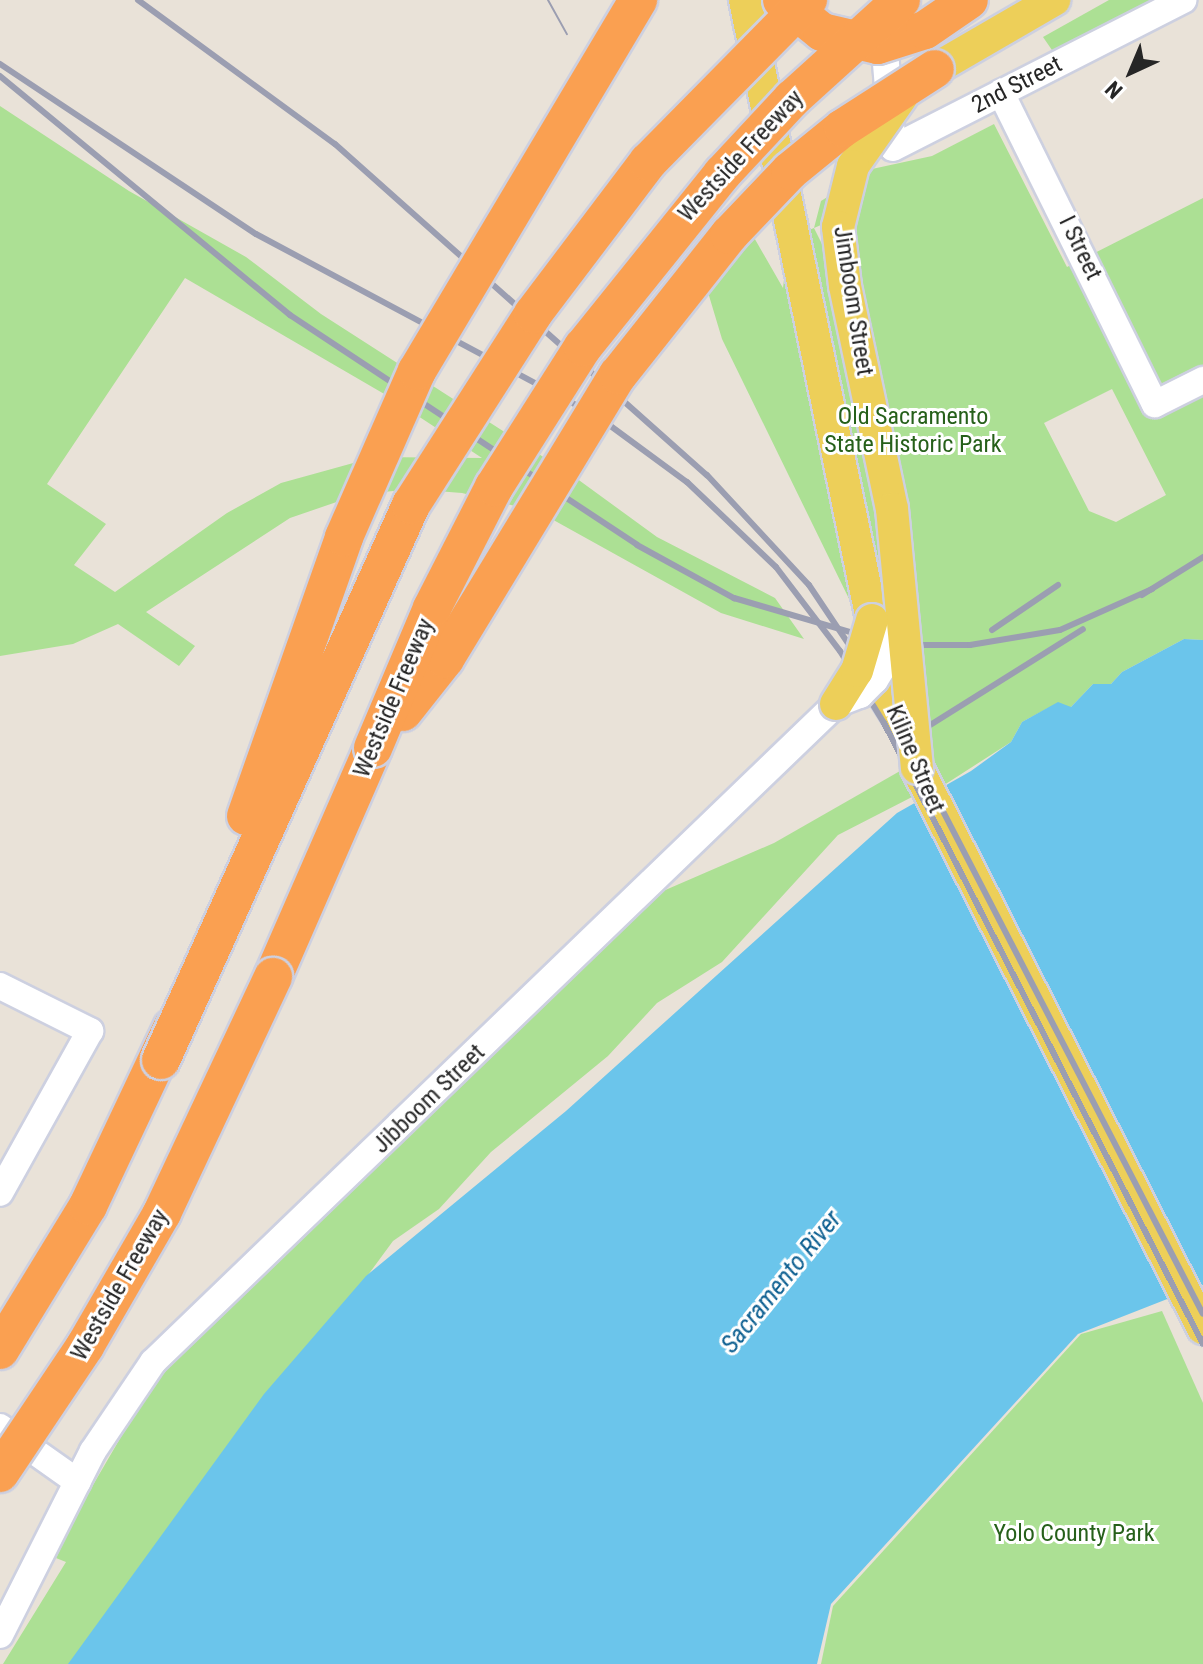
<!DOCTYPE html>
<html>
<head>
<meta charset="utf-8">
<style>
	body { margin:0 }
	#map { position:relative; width:1203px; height:1664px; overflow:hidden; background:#e9e2d8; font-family:"Roboto Condensed",sans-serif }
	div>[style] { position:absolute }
	.green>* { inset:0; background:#ace094 }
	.water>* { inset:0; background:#6bc5eb }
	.roads { filter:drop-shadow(2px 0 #cdd0e0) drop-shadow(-2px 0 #cdd0e0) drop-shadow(0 2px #cdd0e0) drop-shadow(0 -2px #cdd0e0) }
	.minor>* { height:26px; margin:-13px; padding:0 13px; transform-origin:13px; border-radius:13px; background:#fff }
	.major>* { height:32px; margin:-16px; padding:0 16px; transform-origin:16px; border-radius:16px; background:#edcf59 }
	.highway>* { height:38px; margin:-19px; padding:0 19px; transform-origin:19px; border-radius:19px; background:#faa051 }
	.tram>* { height:2px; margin:-1px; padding:0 1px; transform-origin:1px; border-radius:1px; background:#9b9eb1 }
	.rail>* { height:6px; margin:-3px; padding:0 3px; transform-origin:3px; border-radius:3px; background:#9b9eb1 }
	.bridges { filter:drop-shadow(2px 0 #cdd0e0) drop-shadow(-2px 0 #cdd0e0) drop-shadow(0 2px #cdd0e0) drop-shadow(0 -2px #cdd0e0) }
	.minor-bridge>* { height:26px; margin:-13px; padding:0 13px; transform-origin:13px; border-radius:13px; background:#fff }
	.major-bridge>* { height:32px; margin:-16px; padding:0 16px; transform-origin:16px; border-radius:16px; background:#edcf59 }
	.highway-bridge>* { height:38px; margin:-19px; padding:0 19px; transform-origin:19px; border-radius:19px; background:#faa051 }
	span { translate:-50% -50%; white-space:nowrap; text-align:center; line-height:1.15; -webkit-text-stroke:6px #fff; paint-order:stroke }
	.street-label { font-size:24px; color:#262626 }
	.park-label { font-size:24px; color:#26601a }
	.water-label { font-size:26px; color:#0f6192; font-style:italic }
	.north { position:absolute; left:1091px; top:32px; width:80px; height:80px; -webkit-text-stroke:6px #fff; paint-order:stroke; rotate:224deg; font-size:22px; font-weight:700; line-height:32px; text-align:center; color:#262626 }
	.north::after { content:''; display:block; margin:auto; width:28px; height:36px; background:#262626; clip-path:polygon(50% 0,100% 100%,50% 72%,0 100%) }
</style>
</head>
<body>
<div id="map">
	<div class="green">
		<div style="clip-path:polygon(1109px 0,1158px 0,1054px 53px,1043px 37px)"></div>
		<div style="clip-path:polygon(evenodd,0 106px,129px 191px,246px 257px,321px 314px,576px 478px,657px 537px,775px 598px,804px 639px,721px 613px,539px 512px,462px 493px,411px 489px,357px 495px,290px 518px,146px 612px,195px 646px,179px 666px,118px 624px,73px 644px,0 656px,0 106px,185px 278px,386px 395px,482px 458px,375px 457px,281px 483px,227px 513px,115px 592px,74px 565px,106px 524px,47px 484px,185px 278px)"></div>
		<div style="clip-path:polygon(evenodd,994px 124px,1067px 267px,1203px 198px,1203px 640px,1184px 639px,1122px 672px,1111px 684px,1093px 684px,1071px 707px,1048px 708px,1022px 722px,1011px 742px,941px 787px,722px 339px,704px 279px,748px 227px,783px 288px,789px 238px,814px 228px,821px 201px,872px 169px,932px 156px,994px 124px,853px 211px,865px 304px,855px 310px,814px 228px,853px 211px,994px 124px,1112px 389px,1166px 495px,1116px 522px,1089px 511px,1044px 423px,1112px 389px)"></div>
		<div style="clip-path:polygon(900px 771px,912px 797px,838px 835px,722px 962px,657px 1003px,608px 1056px,491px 1152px,439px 1209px,393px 1241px,82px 1664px,3px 1664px,66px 1562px,56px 1558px,79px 1509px,157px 1375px,640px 901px,774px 843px)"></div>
		<div style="clip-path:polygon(1162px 1311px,1203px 1403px,1203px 1664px,821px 1664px,833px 1606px,1081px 1334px)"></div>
	</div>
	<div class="water">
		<div style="clip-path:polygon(1184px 639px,1203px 640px,1203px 1285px,1078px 1334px,831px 1604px,817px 1664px,68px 1664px,264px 1394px,366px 1276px,566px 1111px,897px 813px,971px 771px,1011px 742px,1022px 722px,1058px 702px,1071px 707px,1093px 684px,1111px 684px,1122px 672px)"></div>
	</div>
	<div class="roads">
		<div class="minor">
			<div style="left:883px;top:27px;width:121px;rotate:85.3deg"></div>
			<div style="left:893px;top:148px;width:326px;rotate:-27deg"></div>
			<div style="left:1001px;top:93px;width:347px;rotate:63.7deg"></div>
			<div style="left:1155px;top:404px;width:54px;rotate:-26.6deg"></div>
			<div style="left:0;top:986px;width:101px;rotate:26.6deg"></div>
			<div style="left:90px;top:1031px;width:185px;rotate:119.1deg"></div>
			<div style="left:0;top:1427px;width:95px;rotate:35.2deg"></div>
			<div style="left:0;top:1635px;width:206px;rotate:-63.2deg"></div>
			<div style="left:93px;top:1451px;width:107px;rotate:-56deg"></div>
			<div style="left:153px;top:1362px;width:948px;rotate:-43.93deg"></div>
		</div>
		<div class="major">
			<div style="left:745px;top:0;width:633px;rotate:78.42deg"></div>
			<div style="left:935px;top:69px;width:138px;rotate:-30.1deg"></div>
			<div style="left:875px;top:680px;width:51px;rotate:57.9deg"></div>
			<div style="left:917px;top:768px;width:629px;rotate:62.95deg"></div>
		</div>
		<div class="highway">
			<div style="left:273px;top:977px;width:250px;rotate:-66.4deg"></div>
			<div style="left:0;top:1350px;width:169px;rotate:-58.6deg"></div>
			<div style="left:88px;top:1206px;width:197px;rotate:-64.7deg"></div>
		</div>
	</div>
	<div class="tram">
		<div style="left:548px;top:0;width:39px;rotate:61deg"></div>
	</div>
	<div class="rail">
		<div style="left:138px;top:0;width:244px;rotate:36.2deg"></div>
		<div style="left:335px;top:144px;width:498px;rotate:41.7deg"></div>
		<div style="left:707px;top:475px;width:150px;rotate:47.2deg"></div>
		<div style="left:809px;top:585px;width:128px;rotate:56.2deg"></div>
		<div style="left:0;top:64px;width:307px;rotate:33.6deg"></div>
		<div style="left:256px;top:234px;width:387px;rotate:28.1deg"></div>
		<div style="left:597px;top:416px;width:112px;rotate:36.3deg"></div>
		<div style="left:687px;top:482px;width:123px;rotate:43.7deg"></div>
		<div style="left:776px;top:567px;width:106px;rotate:52.7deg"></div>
		<div style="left:840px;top:651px;width:84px;rotate:58.6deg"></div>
		<div style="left:884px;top:723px;width:698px;rotate:62.81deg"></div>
		<div style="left:0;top:76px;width:376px;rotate:39.5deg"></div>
		<div style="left:290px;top:315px;width:416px;rotate:33.5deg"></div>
		<div style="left:637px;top:545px;width:111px;rotate:28.7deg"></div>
		<div style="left:734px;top:598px;width:139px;rotate:16.3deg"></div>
		<div style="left:867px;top:637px;width:52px;rotate:8.9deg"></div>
		<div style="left:918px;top:645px;width:52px"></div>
		<div style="left:970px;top:645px;width:91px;rotate:-9.5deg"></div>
		<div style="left:1060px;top:630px;width:101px;rotate:-24deg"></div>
		<div style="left:1142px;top:595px;width:72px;rotate:-31.9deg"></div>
		<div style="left:992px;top:630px;width:80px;rotate:-34.3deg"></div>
		<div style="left:927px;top:727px;width:184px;rotate:-32.1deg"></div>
		<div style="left:901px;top:730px;width:657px;rotate:62.66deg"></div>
	</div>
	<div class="bridges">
		<div class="minor-bridge">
			<div style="left:836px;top:704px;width:26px;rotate:-21deg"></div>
			<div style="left:860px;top:695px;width:21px;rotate:-45deg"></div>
			<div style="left:875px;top:680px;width:26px;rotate:-58deg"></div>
			<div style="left:889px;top:658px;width:38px;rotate:-75deg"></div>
		</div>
		<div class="major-bridge">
			<div style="left:902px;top:96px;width:85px;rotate:125deg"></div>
			<div style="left:853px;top:166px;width:63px;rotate:103.8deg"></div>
			<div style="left:838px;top:227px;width:59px;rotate:83.2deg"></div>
			<div style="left:845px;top:286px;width:228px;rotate:78.1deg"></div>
			<div style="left:892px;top:509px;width:260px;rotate:84.5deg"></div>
			<div style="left:836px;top:704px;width:39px;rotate:-58deg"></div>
			<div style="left:857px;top:671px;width:53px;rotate:-73.6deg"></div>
		</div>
		<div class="highway-bridge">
			<div style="left:782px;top:0;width:51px;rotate:38.7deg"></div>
			<div style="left:822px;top:32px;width:57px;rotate:13.1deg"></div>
			<div style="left:878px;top:45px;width:49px;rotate:-17.7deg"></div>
			<div style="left:925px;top:30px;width:53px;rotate:-34.3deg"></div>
			<div style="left:403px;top:712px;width:68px;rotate:-51.6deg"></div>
			<div style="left:445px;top:659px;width:333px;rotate:-58.7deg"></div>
			<div style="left:618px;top:375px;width:179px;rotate:-51.6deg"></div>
			<div style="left:729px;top:235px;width:88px;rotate:-46.4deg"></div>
			<div style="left:790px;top:171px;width:68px;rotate:-39.1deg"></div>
			<div style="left:843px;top:128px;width:109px;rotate:-32.7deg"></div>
			<div style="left:373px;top:748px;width:152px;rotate:-67.1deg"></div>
			<div style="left:432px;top:608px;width:136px;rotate:-62.9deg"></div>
			<div style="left:494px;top:487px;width:166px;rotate:-57.6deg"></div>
			<div style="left:583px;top:347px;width:222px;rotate:-51.2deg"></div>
			<div style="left:722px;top:174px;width:103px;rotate:-47deg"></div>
			<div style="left:792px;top:99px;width:147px;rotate:-42.2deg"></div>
			<div style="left:246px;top:816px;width:296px;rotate:-70.6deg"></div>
			<div style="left:344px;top:537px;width:181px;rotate:-66.3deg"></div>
			<div style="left:417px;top:371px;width:432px;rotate:-59.2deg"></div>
			<div style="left:161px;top:1060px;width:609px;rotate:-65.75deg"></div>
			<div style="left:411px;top:505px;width:227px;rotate:-57.4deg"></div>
			<div style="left:533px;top:314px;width:191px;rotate:-52.9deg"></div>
			<div style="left:648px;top:162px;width:228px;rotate:-45.4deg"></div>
			<div style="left:0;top:1473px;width:153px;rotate:-56.2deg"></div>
			<div style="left:85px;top:1346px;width:154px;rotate:-59.9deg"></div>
			<div style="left:162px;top:1213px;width:261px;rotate:-64.8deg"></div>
		</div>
	</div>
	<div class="street-label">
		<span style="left:1017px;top:85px;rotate:-27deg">2nd Street</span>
		<span style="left:741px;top:156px;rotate:-47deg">Westside Freeway</span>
		<span style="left:1080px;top:248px;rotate:64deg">I Street</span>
		<span style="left:853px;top:301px;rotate:81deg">Jimboom Street</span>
		<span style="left:394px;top:698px;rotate:-67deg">Westside Freeway</span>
		<span style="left:915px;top:759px;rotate:67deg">Kiline Street</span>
		<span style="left:429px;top:1099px;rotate:-44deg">Jibboom Street</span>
		<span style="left:120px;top:1285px;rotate:-60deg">Westside Freeway</span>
	</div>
	<div class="park-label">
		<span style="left:913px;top:431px">Old Sacramento<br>State Historic Park</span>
		<span style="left:1074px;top:1534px">Yolo County Park</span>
	</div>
	<div class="water-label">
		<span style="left:781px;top:1282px;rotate:-51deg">Sacramento River</span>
	</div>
	<div class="north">N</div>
</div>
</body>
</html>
